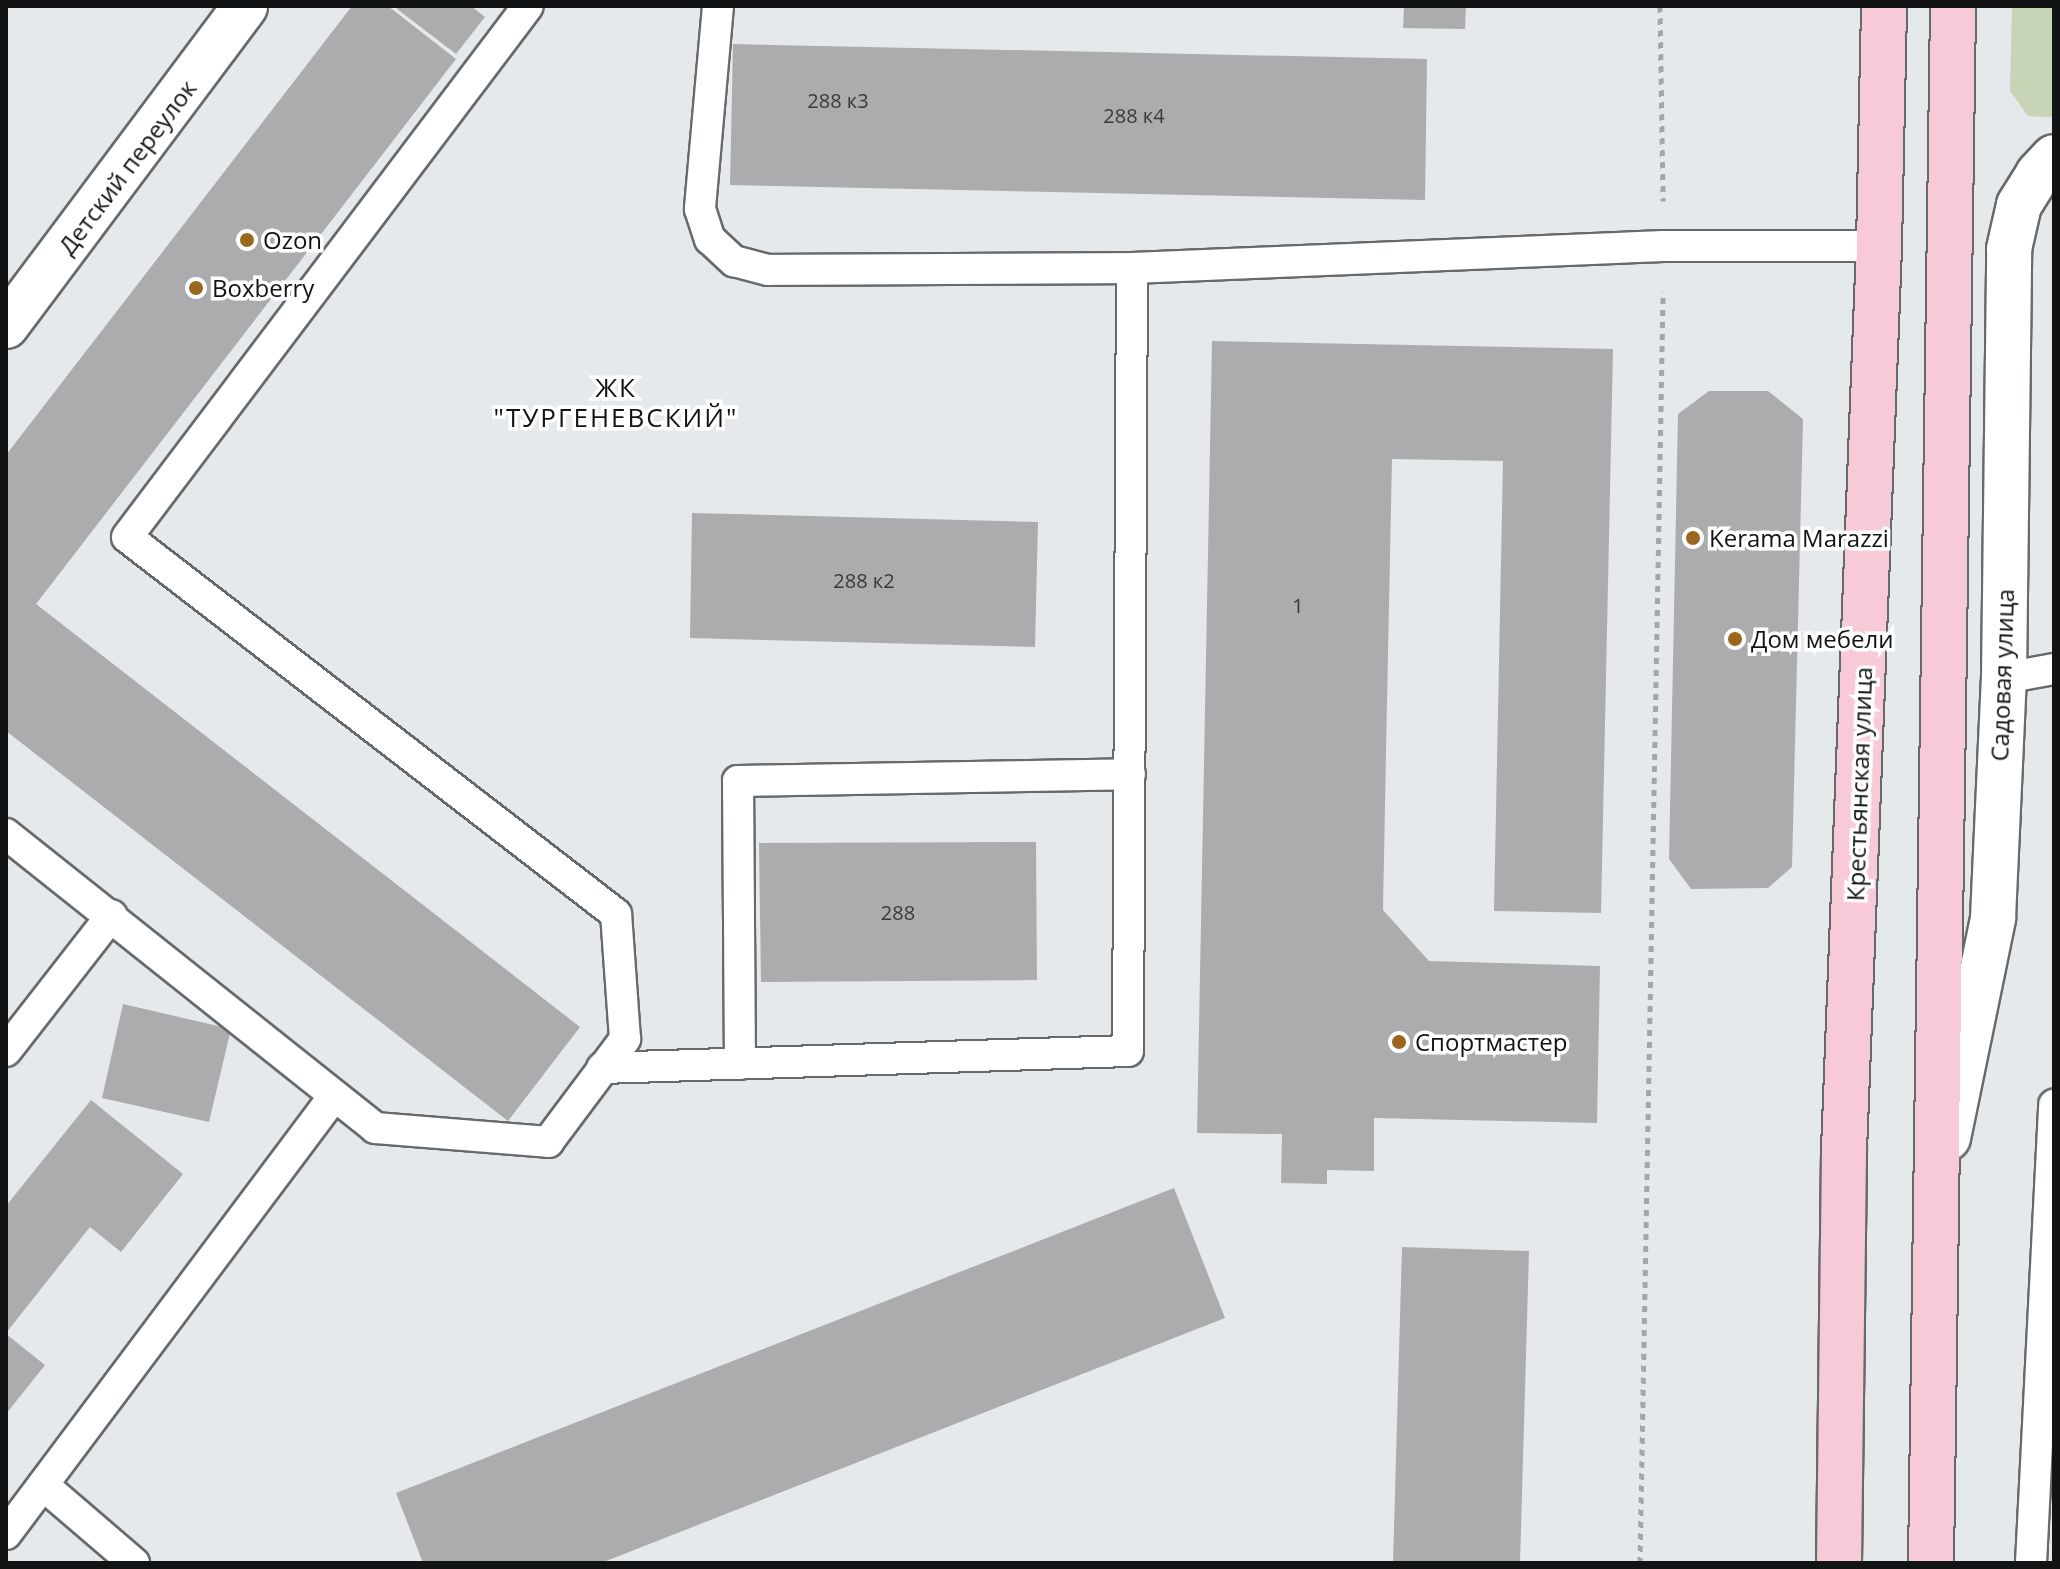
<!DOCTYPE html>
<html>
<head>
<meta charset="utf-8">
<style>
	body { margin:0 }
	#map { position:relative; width:2060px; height:1569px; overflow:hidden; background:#e5e9ec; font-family:"Open Sans",sans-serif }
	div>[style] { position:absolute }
	.green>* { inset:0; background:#c7d5b6 }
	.building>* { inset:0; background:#acacaf }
	.path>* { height:5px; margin-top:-2.5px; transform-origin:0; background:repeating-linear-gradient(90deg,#a3a7a9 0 6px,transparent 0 12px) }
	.roads { filter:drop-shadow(2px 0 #676a6d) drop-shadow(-2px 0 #676a6d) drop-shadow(0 2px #676a6d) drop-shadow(0 -2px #676a6d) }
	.service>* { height:30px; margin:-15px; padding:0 15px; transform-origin:15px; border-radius:15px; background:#fff }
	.minor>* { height:44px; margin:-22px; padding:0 22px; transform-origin:22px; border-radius:22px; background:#fff }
	.primary>* { height:44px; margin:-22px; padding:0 22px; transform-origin:22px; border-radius:22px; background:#f8c9d6 }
	.dots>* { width:22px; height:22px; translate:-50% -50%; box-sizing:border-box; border:4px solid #fff; border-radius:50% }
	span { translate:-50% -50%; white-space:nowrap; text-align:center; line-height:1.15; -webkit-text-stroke:7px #fff; paint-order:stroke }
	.number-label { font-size:20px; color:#38393b }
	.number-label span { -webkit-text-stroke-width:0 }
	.street-label { font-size:24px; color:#121314 }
	.poi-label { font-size:24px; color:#121314 }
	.left { translate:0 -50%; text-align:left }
	.neighbourhood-label { font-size:26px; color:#121314; letter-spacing:2px }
	.frame { position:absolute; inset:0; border:8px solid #121314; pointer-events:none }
</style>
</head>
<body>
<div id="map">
	<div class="green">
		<div style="clip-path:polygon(2012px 6px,2054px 6px,2054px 115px,2050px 117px,2028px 116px,2010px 91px)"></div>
	</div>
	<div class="building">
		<div style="clip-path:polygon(352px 6px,388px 6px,456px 59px,36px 604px,580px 1027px,508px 1121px,6px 731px,6px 455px)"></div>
		<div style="clip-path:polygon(400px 6px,471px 6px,485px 17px,456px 54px,397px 9px)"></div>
		<div style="clip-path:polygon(1404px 6px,1466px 6px,1465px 29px,1403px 28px)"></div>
		<div style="clip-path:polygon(733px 44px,1427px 59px,1425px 200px,730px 185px)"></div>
		<div style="clip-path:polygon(1212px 341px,1613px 349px,1601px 913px,1494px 911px,1503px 461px,1392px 459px,1386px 752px,1383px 910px,1429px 961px,1600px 966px,1597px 1123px,1374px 1118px,1374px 1171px,1327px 1170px,1327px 1184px,1281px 1183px,1282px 1134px,1197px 1133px)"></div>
		<div style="clip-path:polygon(1709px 391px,1768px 391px,1803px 419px,1792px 867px,1768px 888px,1691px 889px,1669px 859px,1678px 414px)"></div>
		<div style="clip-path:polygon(692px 513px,1038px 522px,1035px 647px,690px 638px)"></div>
		<div style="clip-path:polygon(1036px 842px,1037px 980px,761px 982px,759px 843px)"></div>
		<div style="clip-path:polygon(123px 1004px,231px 1029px,209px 1122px,102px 1098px)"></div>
		<div style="clip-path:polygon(91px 1100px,183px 1174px,121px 1252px,90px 1227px,6px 1333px,6px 1206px)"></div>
		<div style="clip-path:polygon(1174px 1188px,1225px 1318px,601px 1563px,423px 1563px,396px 1493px)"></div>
		<div style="clip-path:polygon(1402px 1247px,1529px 1251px,1520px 1563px,1393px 1563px)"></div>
		<div style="clip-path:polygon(6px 1334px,45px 1365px,6px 1414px)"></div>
	</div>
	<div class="path">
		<div style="left:1660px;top:6px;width:195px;rotate:89.1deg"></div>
		<div style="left:1640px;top:1563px;width:1272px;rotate:-88.96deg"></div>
	</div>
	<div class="roads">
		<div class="service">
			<div style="left:718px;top:6px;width:204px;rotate:95.1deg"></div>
			<div style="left:700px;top:209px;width:32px;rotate:72deg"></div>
			<div style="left:710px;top:239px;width:33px;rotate:43deg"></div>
			<div style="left:734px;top:261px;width:35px;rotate:15deg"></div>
			<div style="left:768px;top:270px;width:364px;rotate:-0.3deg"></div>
			<div style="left:2004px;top:678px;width:51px;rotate:-10.2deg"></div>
			<div style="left:6px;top:834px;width:472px;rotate:38.5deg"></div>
			<div style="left:375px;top:1128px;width:174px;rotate:4.6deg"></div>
			<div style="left:548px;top:1142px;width:129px;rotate:-53.2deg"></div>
			<div style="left:625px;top:1039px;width:125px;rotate:-94.1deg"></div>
			<div style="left:616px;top:914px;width:617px;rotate:-142.37deg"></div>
			<div style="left:127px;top:537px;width:665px;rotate:-52.94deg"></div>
			<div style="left:6px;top:1051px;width:172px;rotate:-52.1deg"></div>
			<div style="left:740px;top:1064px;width:283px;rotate:-90.4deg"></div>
			<div style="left:738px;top:781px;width:392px;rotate:-1deg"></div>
			<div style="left:602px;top:1068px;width:526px;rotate:-1.85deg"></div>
			<div style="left:1128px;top:1051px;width:783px;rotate:-89.71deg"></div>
			<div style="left:1132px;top:268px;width:532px;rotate:-2.37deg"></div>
			<div style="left:1664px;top:246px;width:215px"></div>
			<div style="left:43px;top:1485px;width:120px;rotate:40.6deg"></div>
			<div style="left:6px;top:1534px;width:547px;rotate:-53.17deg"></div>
			<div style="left:2031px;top:1563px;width:459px;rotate:-87.1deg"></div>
		</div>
		<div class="minor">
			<div style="left:6px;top:326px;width:399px;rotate:-53.2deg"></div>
			<div style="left:1948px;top:1138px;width:225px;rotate:-78.4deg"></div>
			<div style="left:1993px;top:918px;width:240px;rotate:-87.4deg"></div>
			<div style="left:2004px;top:678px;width:429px;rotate:-89.3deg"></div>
			<div style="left:2009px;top:249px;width:45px;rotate:-77.2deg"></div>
			<div style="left:2019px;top:205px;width:36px;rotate:-58deg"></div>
			<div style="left:2038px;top:174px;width:23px;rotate:-47deg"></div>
		</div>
		<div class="primary">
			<div style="left:1839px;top:1563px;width:413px;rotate:-89.3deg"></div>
			<div style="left:1844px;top:1150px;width:905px;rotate:-87.78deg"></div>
			<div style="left:1879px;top:246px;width:240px;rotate:-88.8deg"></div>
			<div style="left:1931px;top:1563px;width:1557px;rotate:-89.19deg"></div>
		</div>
	</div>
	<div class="dots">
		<div style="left:247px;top:240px;background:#9c661f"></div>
		<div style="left:196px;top:288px;background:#9c661f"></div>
		<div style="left:1693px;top:538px;background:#9c661f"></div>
		<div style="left:1735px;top:639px;background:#9c661f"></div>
		<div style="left:1399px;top:1042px;background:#9c661f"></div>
	</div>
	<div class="number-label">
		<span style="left:838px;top:100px">288 к3</span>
		<span style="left:1134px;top:115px">288 к4</span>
		<span style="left:864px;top:580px">288 к2</span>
		<span style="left:1298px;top:605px">1</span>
		<span style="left:898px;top:912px">288</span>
	</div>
	<div class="street-label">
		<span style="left:127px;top:167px;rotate:-53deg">Детский переулок</span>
		<span style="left:2002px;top:675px;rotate:-88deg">Садовая улица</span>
		<span style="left:1859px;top:784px;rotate:-88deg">Крестьянская улица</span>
	</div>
	<div class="poi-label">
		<span class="left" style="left:263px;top:240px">Ozon</span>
		<span class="left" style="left:212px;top:288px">Boxberry</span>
		<span class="left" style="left:1709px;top:538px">Kerama Marazzi</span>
		<span class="left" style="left:1751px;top:639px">Дом мебели</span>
		<span class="left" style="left:1415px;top:1042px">Спортмастер</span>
	</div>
	<div class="neighbourhood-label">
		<span style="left:616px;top:403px">ЖК<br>"ТУРГЕНЕВСКИЙ"</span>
	</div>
	<div class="frame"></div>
</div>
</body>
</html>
